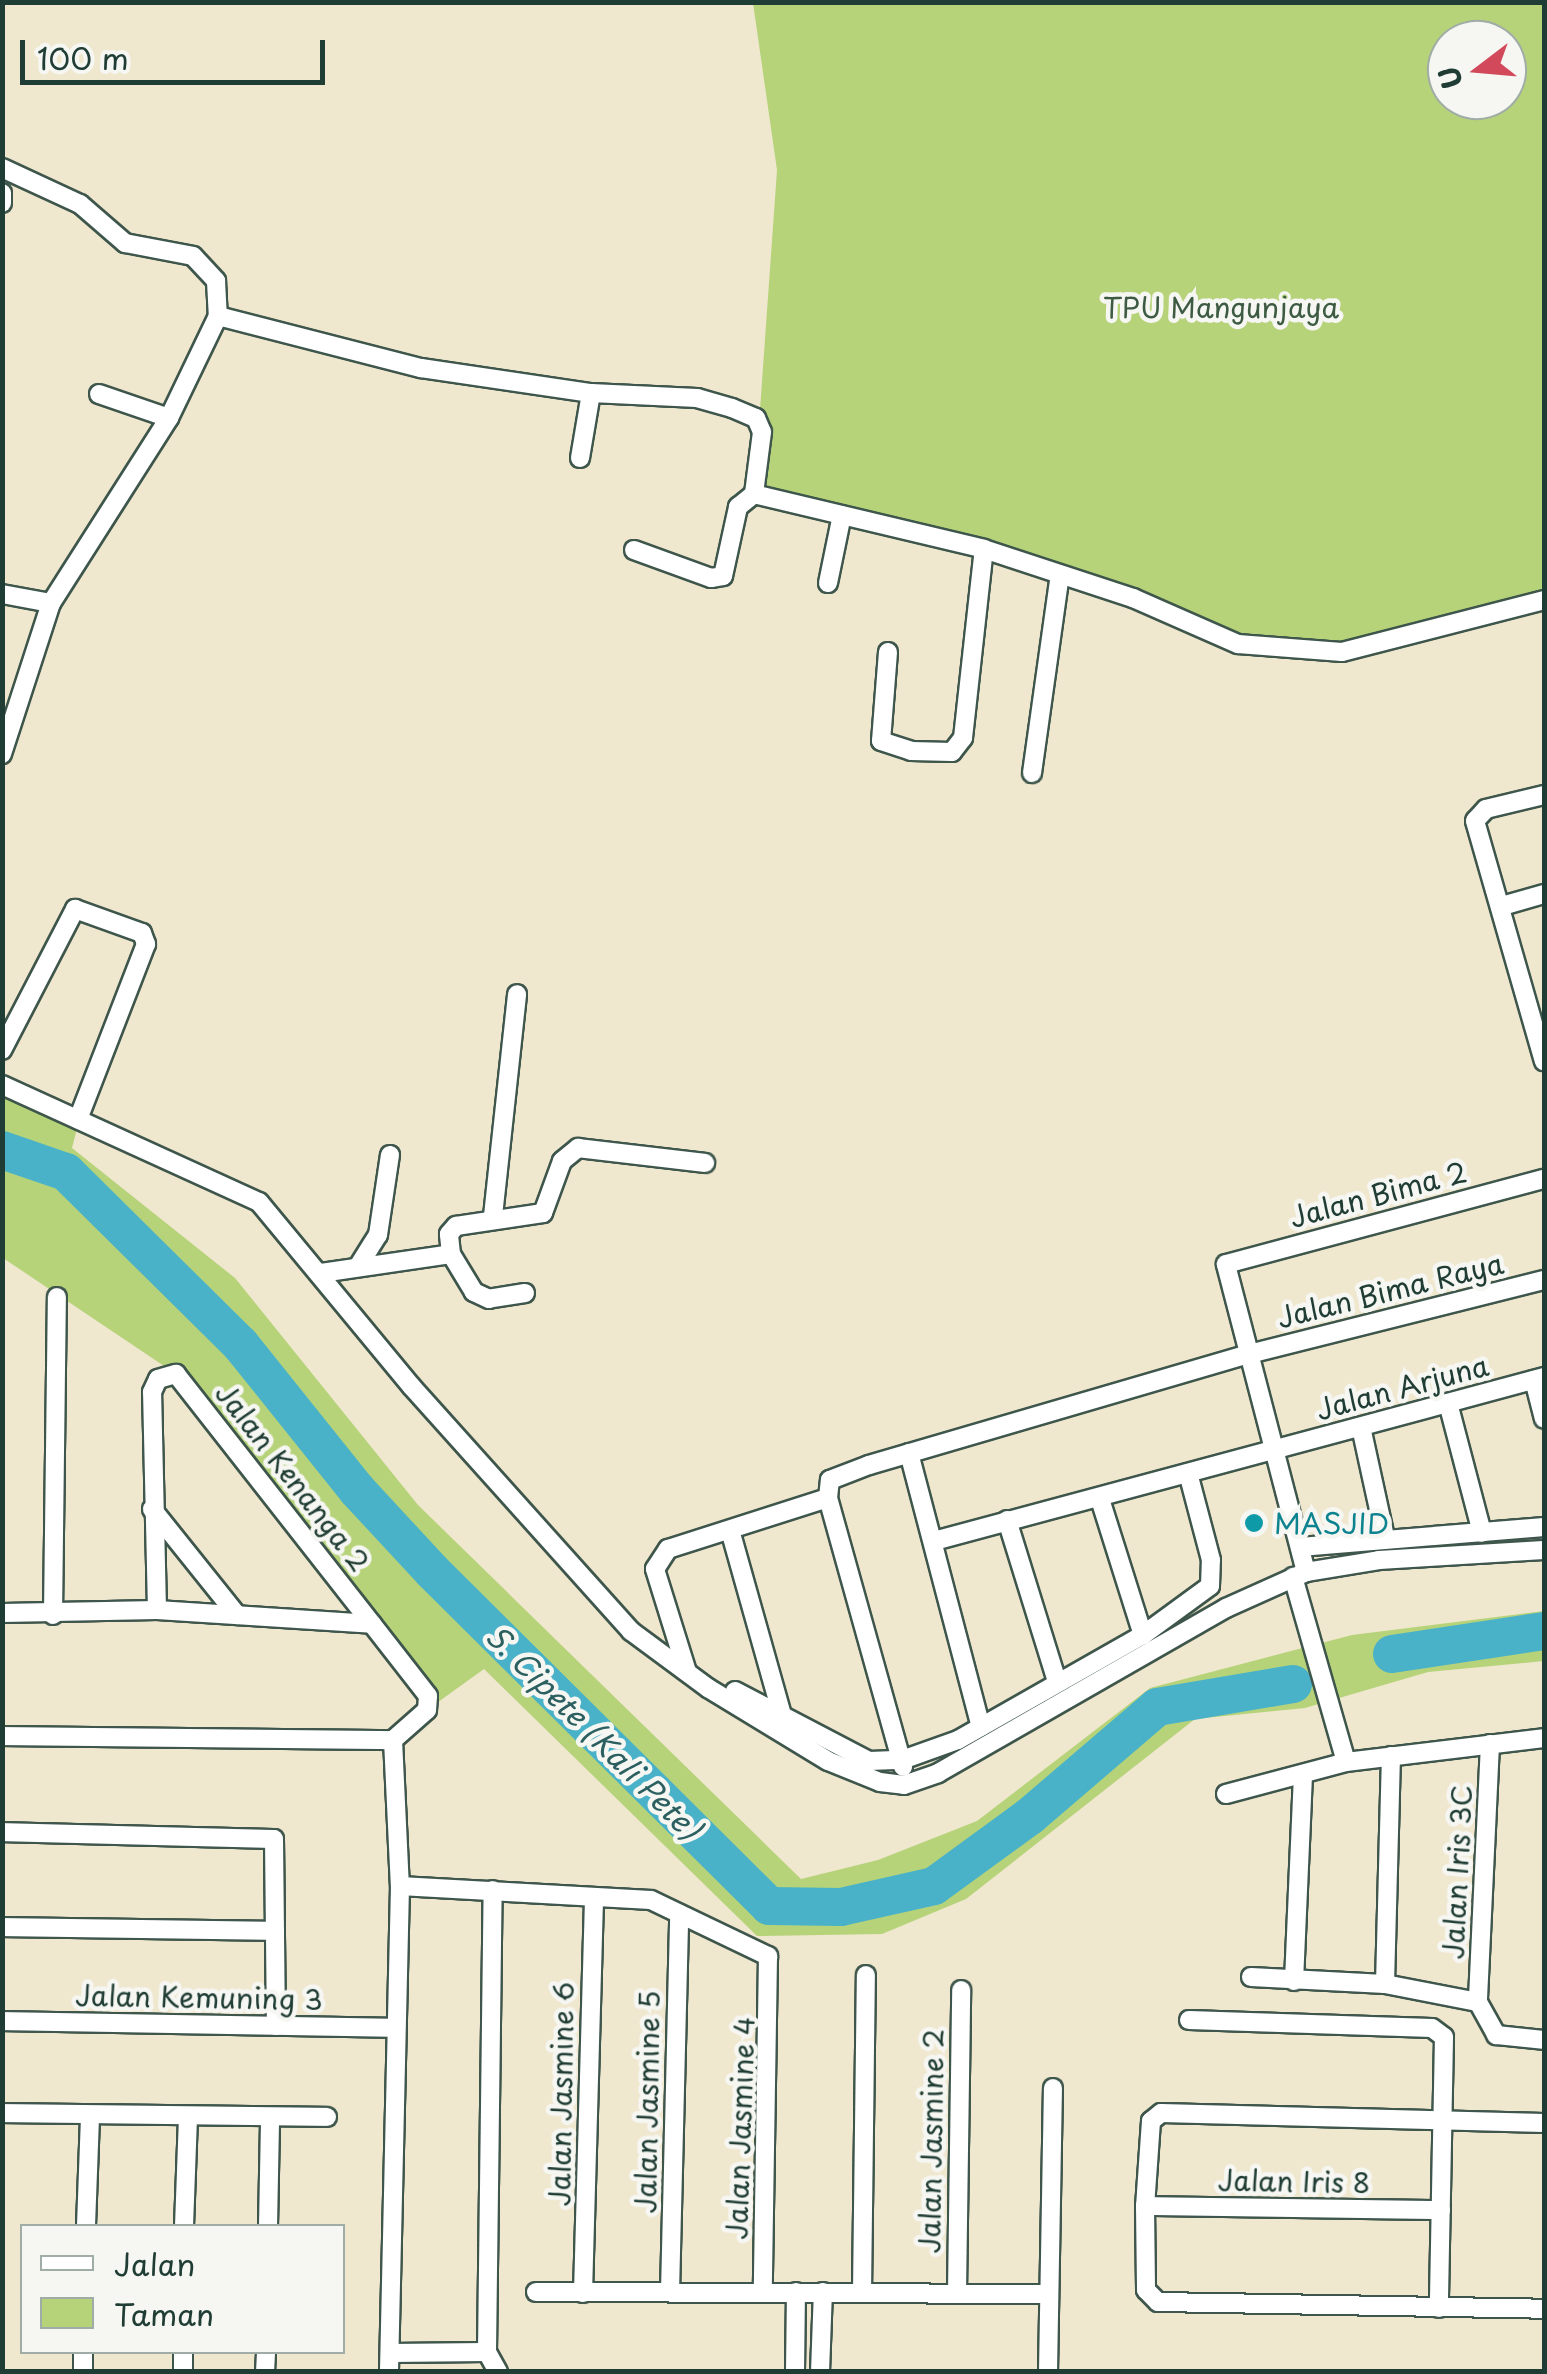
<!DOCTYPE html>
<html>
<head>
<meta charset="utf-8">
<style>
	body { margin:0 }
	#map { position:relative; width:1547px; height:2374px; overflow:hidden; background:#f0e7cf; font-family:"Playpen Sans",sans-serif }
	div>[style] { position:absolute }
	.green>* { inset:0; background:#b6d37a }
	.river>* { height:38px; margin:-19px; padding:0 19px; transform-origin:19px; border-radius:19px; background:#4ab2c8 }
	.roads { filter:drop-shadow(2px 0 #3e564b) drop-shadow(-2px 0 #3e564b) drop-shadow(0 2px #3e564b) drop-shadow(0 -2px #3e564b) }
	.street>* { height:18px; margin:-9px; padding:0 9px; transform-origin:9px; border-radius:9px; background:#fff }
	.dots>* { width:28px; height:28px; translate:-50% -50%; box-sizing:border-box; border:5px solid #f6f6f2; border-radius:50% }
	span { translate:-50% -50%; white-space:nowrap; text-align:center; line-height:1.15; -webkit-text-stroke:9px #f6f6f2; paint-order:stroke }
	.park-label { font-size:28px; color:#3d5b42 }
	.street-label { font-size:28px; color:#1f3d34 }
	.culture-label { font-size:28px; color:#0d838f }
	.left { translate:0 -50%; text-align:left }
	.water-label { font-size:30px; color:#2c6060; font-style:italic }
	.frame { position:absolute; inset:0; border:5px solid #1f3d34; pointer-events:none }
	.legend { position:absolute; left:20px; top:2224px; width:325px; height:130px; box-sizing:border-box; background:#f6f6f2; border:2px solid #a0aca6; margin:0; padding:12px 18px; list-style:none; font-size:30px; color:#1f3d34 }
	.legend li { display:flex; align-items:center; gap:20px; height:50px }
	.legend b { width:50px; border:2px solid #a0aca6 }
	.north { position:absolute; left:1427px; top:20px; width:100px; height:100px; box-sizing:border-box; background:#f6f6f2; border:2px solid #a0aca6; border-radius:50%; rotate:254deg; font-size:28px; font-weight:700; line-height:40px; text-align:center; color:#1f3d34 }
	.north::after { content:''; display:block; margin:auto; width:35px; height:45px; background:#d1495b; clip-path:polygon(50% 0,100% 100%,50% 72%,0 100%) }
	.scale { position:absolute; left:20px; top:40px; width:305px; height:45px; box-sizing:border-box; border:5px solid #1f3d34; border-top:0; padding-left:12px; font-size:30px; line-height:35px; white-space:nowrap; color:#1f3d34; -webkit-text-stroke:8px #f6f6f2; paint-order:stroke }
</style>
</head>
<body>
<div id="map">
	<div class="green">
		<div style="clip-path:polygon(evenodd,753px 3px,1544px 3px,1544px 600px,1342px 652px,1238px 644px,1133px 598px,754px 494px,777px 170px,753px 3px,1447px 40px,1507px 40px,1507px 100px,1447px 100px,1447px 40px)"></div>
		<div style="clip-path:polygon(2px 1084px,81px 1113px,72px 1148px,235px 1278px,418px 1505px,801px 1879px,878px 1860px,977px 1821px,1150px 1688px,1352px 1635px,1544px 1611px,1544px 1661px,1428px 1672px,1305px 1708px,1195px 1719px,966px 1899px,882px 1934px,757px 1936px,484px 1669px,427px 1710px,428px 1696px,176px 1374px,3px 1258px)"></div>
	</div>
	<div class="river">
		<div style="left:2px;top:1150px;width:68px;rotate:19deg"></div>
		<div style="left:66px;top:1172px;width:245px;rotate:44.7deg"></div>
		<div style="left:240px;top:1344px;width:187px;rotate:51.3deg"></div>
		<div style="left:357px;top:1490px;width:110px;rotate:47.2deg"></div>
		<div style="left:432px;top:1571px;width:475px;rotate:44.8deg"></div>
		<div style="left:769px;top:1906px;width:72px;rotate:0.8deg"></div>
		<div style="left:841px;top:1907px;width:95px;rotate:-12.7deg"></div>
		<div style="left:934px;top:1886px;width:119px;rotate:-36.1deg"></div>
		<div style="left:1030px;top:1816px;width:167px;rotate:-40.6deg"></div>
		<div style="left:1157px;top:1707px;width:138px;rotate:-9.6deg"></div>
		<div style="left:1392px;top:1654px;width:154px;rotate:-8.6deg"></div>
	</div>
	<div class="roads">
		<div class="street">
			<div style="left:2px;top:168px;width:86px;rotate:24.8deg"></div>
			<div style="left:80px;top:204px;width:60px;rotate:40.9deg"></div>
			<div style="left:125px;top:243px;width:69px;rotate:10.8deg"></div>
			<div style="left:193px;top:256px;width:34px;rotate:47deg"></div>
			<div style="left:216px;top:281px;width:35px;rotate:87deg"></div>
			<div style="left:218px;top:316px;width:113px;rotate:115.7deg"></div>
			<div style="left:169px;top:418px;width:219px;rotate:122.5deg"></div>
			<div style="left:51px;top:603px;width:159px;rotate:108deg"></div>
			<div style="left:2px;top:193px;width:10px;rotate:90deg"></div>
			<div style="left:218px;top:316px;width:210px;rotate:14.4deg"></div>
			<div style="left:421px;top:368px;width:172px;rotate:8.4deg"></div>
			<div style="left:591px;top:393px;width:106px;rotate:2.7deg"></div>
			<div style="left:697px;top:398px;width:36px;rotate:16deg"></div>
			<div style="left:732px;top:408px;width:26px;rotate:23deg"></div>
			<div style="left:756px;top:418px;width:15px;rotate:67deg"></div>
			<div style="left:762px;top:432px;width:63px;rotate:97.4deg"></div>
			<div style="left:754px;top:494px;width:236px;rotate:13.4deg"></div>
			<div style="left:984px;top:549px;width:157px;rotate:18.2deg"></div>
			<div style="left:1133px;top:598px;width:115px;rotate:23.7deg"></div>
			<div style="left:1238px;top:644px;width:104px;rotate:4.4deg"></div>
			<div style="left:1342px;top:652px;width:209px;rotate:-14.4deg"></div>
			<div style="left:99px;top:394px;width:74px;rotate:18.9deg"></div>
			<div style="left:580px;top:458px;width:66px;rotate:-80.4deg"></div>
			<div style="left:634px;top:550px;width:82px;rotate:20deg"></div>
			<div style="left:711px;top:578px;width:12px;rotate:-9deg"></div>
			<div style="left:723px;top:576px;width:71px;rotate:-77.7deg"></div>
			<div style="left:738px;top:507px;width:21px;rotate:-39deg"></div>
			<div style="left:828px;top:583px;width:69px;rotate:-78.4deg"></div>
			<div style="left:2px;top:594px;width:50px;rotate:10.4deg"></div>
			<div style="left:888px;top:652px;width:89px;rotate:94.5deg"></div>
			<div style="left:881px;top:741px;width:32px;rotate:18deg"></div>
			<div style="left:911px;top:751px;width:41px;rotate:1.4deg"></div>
			<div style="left:952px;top:752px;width:18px;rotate:-52deg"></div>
			<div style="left:963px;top:738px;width:190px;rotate:-83.7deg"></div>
			<div style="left:1032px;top:773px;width:200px;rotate:-82deg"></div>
			<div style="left:1544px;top:795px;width:60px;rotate:166.4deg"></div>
			<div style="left:1486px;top:809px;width:16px;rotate:133deg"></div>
			<div style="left:1475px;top:821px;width:250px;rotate:74deg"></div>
			<div style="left:1502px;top:906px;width:44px;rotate:-15.9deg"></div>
			<div style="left:2px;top:1050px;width:159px;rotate:-62.6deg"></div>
			<div style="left:75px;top:909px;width:71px;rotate:19.7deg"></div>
			<div style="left:142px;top:933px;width:12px;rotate:70deg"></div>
			<div style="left:146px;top:944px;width:188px;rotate:111.2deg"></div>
			<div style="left:2px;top:1085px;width:282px;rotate:24.5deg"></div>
			<div style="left:259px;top:1202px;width:240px;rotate:50.4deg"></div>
			<div style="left:412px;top:1387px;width:328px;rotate:48.1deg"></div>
			<div style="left:631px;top:1631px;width:96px;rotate:36.5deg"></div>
			<div style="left:708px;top:1688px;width:140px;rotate:31.3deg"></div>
			<div style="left:828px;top:1761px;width:56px;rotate:22deg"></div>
			<div style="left:880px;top:1782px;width:24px;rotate:7deg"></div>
			<div style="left:904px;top:1785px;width:36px;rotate:-19deg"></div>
			<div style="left:938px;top:1773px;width:332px;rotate:-29.8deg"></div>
			<div style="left:1226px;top:1608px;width:88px;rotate:-24.2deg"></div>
			<div style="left:1306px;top:1572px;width:74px;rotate:-9.3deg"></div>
			<div style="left:1379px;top:1560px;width:165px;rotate:-3.5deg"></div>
			<div style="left:493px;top:1216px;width:223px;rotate:-83.8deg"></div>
			<div style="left:359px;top:1265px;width:36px;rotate:-58deg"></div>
			<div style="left:378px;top:1235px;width:81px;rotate:-81.5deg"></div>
			<div style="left:321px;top:1273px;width:131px;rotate:-8.3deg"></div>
			<div style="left:525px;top:1293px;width:36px;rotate:171deg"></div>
			<div style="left:489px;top:1299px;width:17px;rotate:-155deg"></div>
			<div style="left:474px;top:1292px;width:44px;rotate:-121.2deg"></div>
			<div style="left:451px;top:1254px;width:20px;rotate:-96deg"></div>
			<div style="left:449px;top:1234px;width:11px;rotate:-49deg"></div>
			<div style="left:456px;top:1226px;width:88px;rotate:-8.5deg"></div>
			<div style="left:543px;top:1213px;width:55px;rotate:-69.9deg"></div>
			<div style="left:562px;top:1161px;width:21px;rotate:-39deg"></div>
			<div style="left:578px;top:1148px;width:128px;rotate:6.7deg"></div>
			<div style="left:1534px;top:1380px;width:40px;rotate:75.6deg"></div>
			<div style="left:1448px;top:1403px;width:134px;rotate:75.3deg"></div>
			<div style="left:1361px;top:1427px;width:113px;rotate:77.7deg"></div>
			<div style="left:909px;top:1453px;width:283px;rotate:75.3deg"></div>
			<div style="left:828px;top:1498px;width:279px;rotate:74.4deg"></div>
			<div style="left:1100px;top:1499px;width:143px;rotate:72.5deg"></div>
			<div style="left:152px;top:1509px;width:136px;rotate:51.3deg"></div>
			<div style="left:1007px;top:1520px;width:170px;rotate:72.8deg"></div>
			<div style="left:730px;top:1530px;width:199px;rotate:74.3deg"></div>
			<div style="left:934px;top:1541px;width:632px;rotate:-15.05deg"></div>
			<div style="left:1300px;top:1547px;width:245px;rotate:-4.7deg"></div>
			<div style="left:1306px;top:1572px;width:318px;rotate:-104.6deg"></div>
			<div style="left:1226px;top:1264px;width:329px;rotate:-15deg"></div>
			<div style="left:1293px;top:1577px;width:192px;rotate:74deg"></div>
			<div style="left:157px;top:1610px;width:218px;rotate:-91.3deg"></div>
			<div style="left:152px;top:1392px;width:14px;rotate:-65deg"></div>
			<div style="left:158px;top:1379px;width:19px;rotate:-16deg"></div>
			<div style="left:176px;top:1374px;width:318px;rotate:51.9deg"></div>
			<div style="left:2px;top:1613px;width:155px;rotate:-1.1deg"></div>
			<div style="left:157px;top:1610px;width:215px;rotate:3.7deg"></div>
			<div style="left:372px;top:1624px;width:91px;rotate:52.1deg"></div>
			<div style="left:428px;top:1696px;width:14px;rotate:94deg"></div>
			<div style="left:427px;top:1710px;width:45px;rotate:138.6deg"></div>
			<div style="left:53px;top:1615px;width:318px;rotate:-89.3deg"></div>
			<div style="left:687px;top:1672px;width:108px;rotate:-107.3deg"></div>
			<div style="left:655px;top:1569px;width:24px;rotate:-57deg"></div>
			<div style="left:668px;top:1549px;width:168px;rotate:-17.7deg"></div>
			<div style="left:828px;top:1498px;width:18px;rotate:-84deg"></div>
			<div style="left:830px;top:1480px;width:42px;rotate:-21deg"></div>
			<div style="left:869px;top:1465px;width:396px;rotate:-16.3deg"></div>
			<div style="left:1249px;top:1354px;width:304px;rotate:-14.1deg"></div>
			<div style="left:735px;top:1691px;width:151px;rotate:27.6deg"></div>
			<div style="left:869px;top:1761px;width:33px;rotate:-2deg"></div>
			<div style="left:902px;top:1760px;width:59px;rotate:-19.7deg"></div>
			<div style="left:958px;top:1740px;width:213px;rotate:-29.6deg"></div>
			<div style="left:1143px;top:1635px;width:83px;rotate:-36.2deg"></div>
			<div style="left:1210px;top:1586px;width:26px;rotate:-88deg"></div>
			<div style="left:1211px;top:1560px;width:90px;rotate:-104.8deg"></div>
			<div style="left:2px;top:1736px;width:391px;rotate:0.6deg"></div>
			<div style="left:393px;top:1740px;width:146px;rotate:87.3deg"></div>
			<div style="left:400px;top:1886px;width:486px;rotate:91.3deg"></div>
			<div style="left:1490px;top:1744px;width:258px;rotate:92.7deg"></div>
			<div style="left:1478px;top:2002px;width:38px;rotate:61deg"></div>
			<div style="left:1496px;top:2035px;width:48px;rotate:5.9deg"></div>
			<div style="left:1226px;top:1794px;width:124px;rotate:-14.9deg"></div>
			<div style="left:1346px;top:1762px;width:199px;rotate:-6.9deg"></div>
			<div style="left:2px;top:1832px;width:272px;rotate:1.5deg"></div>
			<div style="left:274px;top:1839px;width:187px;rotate:89.4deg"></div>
			<div style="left:400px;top:1886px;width:251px;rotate:3.2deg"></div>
			<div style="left:651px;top:1900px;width:130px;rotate:25.6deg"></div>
			<div style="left:768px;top:1956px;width:336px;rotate:90.9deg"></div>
			<div style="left:2px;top:1927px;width:273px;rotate:0.8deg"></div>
			<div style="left:1251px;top:1977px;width:134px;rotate:3deg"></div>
			<div style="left:1385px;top:1984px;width:95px;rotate:11deg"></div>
			<div style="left:1294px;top:1981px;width:207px;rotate:-87.5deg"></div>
			<div style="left:1385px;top:1984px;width:228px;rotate:-88.5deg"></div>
			<div style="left:1189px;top:2020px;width:243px;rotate:1.9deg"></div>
			<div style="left:1432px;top:2028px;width:15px;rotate:37deg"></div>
			<div style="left:1444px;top:2037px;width:271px;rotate:91.1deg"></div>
			<div style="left:2px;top:2021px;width:393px;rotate:1deg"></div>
			<div style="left:2px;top:2113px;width:325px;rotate:0.7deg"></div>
			<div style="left:1544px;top:2123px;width:383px;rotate:-178.5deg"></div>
			<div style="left:1161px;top:2113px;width:13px;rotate:141deg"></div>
			<div style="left:1151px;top:2121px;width:85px;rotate:94deg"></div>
			<div style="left:1145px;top:2206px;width:84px;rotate:89.3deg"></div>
			<div style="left:1146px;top:2290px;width:17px;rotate:45deg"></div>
			<div style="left:1158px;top:2302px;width:386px;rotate:1deg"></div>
			<div style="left:1145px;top:2206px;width:296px;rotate:0.8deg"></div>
			<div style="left:86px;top:2226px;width:111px;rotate:-87.9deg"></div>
			<div style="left:184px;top:2226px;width:110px;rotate:-87.9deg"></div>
			<div style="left:268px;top:2226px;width:109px;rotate:-88.9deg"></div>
			<div style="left:536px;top:2292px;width:513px;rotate:0.22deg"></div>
			<div style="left:670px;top:2292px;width:378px;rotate:-88.6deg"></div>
			<div style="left:862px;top:2292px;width:317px;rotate:-89.3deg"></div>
			<div style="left:957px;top:2292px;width:302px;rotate:-89.2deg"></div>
			<div style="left:583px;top:2293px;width:396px;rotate:-88.4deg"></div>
			<div style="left:183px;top:2352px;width:20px;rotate:90deg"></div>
			<div style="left:487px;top:2352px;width:462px;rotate:-89.3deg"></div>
			<div style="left:390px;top:2353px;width:97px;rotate:-0.6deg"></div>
			<div style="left:487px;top:2352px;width:23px;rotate:61deg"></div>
			<div style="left:83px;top:2372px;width:20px;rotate:-90deg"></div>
			<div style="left:265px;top:2372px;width:20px;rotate:-87deg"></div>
			<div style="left:795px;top:2372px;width:80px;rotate:-89.3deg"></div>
			<div style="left:820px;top:2372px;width:80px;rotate:-87.9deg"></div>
			<div style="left:1048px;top:2372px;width:284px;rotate:-89deg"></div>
		</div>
	</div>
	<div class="dots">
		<div style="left:1254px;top:1523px;background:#0f9aa8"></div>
	</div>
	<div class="park-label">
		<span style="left:1221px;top:307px">TPU Mangunjaya</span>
	</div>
	<div class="street-label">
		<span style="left:1378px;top:1194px;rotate:-15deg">Jalan Bima 2</span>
		<span style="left:1390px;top:1290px;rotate:-14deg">Jalan Bima Raya</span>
		<span style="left:1402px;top:1387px;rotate:-15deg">Jalan Arjuna</span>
		<span style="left:293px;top:1477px;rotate:52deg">Jalan Kenanga 2</span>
		<span style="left:1457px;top:1872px;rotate:-87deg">Jalan Iris 3C</span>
		<span style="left:199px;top:1997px;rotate:1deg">Jalan Kemuning 3</span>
		<span style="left:561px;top:2094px;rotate:-89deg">Jalan Jasmine 6</span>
		<span style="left:647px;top:2102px;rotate:-89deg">Jalan Jasmine 5</span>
		<span style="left:740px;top:2128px;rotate:-88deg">Jalan Jasmine 4</span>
		<span style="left:931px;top:2141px;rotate:-89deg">Jalan Jasmine 2</span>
		<span style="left:1294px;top:2181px;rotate:1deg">Jalan Iris 8</span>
	</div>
	<div class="culture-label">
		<span class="left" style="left:1274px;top:1523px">MASJID</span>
	</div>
	<div class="water-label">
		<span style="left:594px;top:1732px;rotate:45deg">S. Cipete (Kali Pete)</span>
	</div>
	<div class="frame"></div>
	<ul class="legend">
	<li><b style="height:12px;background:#fff"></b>Jalan</li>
	<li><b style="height:28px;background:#b6d37a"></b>Taman</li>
	</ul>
	<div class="north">U</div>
	<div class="scale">100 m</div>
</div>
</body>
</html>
